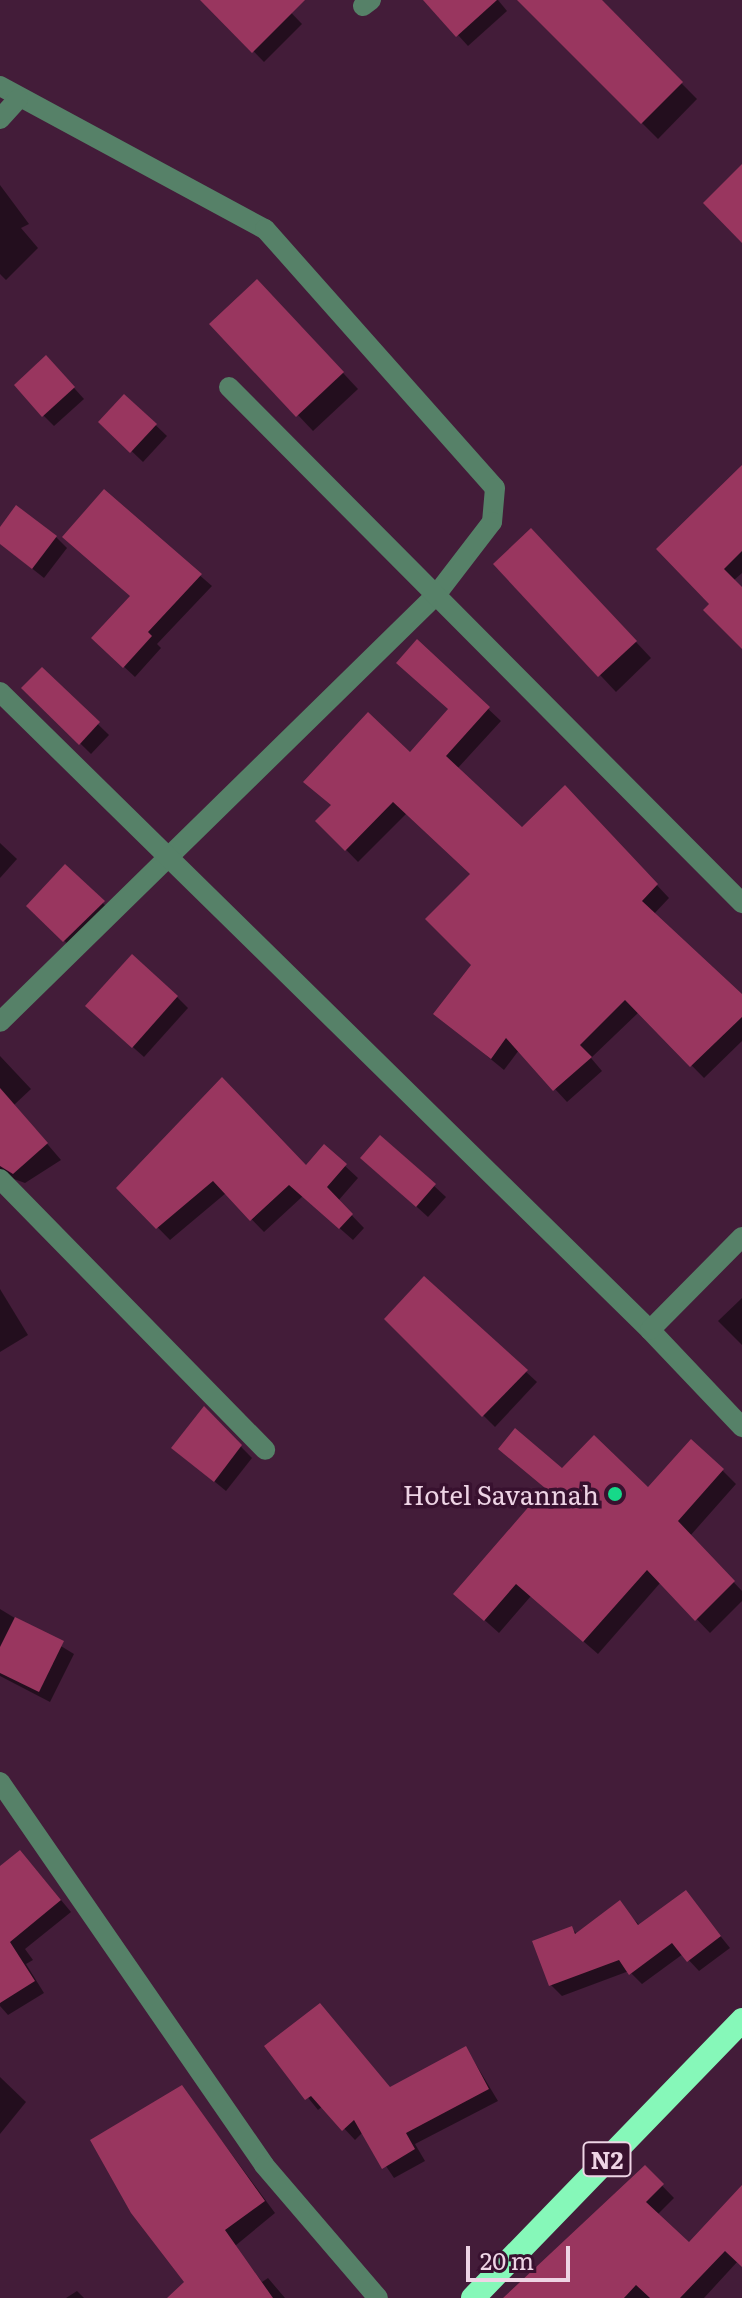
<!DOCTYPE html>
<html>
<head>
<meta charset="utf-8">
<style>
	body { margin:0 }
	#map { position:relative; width:742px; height:2298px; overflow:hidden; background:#431c39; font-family:Literata,serif }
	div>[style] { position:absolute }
	.shadow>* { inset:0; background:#0007 }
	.building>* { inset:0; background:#99365f }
	.minor>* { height:20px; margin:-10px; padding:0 10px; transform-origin:10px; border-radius:10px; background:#568168 }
	.highway>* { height:24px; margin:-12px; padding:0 12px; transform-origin:12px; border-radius:12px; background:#86f8b9 }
	.dots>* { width:22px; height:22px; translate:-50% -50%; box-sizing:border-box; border:4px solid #38112f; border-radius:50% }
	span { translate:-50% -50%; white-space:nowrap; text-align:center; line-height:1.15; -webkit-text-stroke:7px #38112f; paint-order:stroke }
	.shield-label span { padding:2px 6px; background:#38112f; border:2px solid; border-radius:6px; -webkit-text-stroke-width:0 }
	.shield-label { font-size:24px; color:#eed4e5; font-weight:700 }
	.poi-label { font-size:26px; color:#eed4e5 }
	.right { translate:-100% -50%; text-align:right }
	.scale { position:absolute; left:466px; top:2246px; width:104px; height:36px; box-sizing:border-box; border:4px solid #eed4e5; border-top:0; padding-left:10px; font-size:24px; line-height:28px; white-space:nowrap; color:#eed4e5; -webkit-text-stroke:6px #38112f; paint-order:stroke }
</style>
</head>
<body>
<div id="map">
	<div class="shadow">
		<div style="clip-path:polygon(227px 0,279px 0,302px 24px,264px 62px,215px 12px)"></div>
		<div style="clip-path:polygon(426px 0,498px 0,507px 11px,468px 46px)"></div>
		<div style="clip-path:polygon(551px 0,599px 0,697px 99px,658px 139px,535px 16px)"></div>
		<div style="clip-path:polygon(0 185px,29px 224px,21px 228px,38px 248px,6px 280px,0 274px)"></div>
		<div style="clip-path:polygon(273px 298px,358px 389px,313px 431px,212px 324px)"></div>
		<div style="clip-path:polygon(57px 369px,84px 399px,54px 426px,43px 415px)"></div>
		<div style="clip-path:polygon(125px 396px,167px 436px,143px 462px,101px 422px)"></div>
		<div style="clip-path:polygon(104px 492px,212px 586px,157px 644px,161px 648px,135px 677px,105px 649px,132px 596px)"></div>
		<div style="clip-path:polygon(742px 499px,742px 573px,733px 581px,742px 590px,742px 645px,712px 604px)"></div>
		<div style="clip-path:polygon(0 530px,56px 537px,67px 548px,44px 578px,0 543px)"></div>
		<div style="clip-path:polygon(547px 547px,651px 658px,616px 692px,496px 564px)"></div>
		<div style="clip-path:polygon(417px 642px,501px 721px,457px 769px,522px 830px,577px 800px,669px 898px,653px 915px,742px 998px,742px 1041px,704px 1078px,639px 1012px,591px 1058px,602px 1071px,567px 1102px,519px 1050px,504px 1070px,436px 1014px,474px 965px,473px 875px,407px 813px,358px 862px,318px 821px,410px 754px,450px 710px)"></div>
		<div style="clip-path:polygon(42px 670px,109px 735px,91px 754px,24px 688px)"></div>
		<div style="clip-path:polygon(0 843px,17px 859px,0 878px)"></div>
		<div style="clip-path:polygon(66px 867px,114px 914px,75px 951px,28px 906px)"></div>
		<div style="clip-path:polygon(177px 997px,188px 1008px,144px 1057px,99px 1017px)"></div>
		<div style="clip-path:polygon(0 1056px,31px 1089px,14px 1105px,61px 1160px,25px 1183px,0 1174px)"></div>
		<div style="clip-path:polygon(381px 1137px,446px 1197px,428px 1217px,374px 1168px)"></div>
		<div style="clip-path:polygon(345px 1166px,358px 1178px,338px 1201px,364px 1228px,353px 1240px,303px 1196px,264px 1232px,226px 1193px,170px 1240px,119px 1188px)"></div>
		<div style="clip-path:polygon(425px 1279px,537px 1382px,495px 1427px,386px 1319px)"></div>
		<div style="clip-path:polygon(0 1289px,28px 1335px,0 1352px)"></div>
		<div style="clip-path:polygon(742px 1298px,742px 1345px,718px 1321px)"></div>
		<div style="clip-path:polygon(204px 1409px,252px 1458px,226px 1491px,174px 1448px)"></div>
		<div style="clip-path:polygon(563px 1470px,648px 1490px,722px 1470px,736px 1484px,690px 1536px,742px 1591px,742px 1601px,710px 1633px,661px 1582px,598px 1654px,531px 1596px,499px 1633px,470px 1607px)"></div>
		<div style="clip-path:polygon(0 1609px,74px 1654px,50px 1702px,0 1676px)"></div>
		<div style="clip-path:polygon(31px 1864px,71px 1912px,25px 1949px,33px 1960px,26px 1964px,44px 1993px,8px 2015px,0 2006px,0 1872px)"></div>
		<div style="clip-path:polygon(685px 1892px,730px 1948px,699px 1971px,683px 1954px,642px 1984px,629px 1971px,562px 1996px,551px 1985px,571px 1928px,578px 1935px,619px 1903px,640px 1926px)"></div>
		<div style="clip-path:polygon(267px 2047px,391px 2089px,466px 2048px,498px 2101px,415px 2144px,425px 2161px,394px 2178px,363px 2132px,355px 2140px,323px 2106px,318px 2110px)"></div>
		<div style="clip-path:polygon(0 2077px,26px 2102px,0 2134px)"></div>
		<div style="clip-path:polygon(182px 2087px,275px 2213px,235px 2246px,262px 2282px,268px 2278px,285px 2298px,170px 2298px,187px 2282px)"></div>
		<div style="clip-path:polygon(645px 2168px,674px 2198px,657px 2215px,689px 2245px,742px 2187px,742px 2265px,738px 2261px,704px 2298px,506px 2298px)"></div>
		<div style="clip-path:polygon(77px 2291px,84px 2298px,66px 2298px)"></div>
	</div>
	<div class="building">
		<div style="clip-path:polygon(200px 0,305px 0,252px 53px)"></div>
		<div style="clip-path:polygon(423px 0,497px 0,456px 37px)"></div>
		<div style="clip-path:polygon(517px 0,602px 0,683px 82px,641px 124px)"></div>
		<div style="clip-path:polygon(742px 164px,742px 243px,703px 203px)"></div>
		<div style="clip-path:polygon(257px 279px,344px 372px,296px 417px,209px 324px)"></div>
		<div style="clip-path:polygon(46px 355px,75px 387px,42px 417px,14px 385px)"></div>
		<div style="clip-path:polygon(124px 394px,157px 424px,130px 453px,98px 422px)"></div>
		<div style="clip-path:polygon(742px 465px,742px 551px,724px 569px,742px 587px,742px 649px,703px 610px,709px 604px,656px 549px)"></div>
		<div style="clip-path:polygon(104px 489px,202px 574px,148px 632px,152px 636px,123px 668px,91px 638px,130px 596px,62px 537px)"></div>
		<div style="clip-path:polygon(16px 505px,57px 536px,32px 569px,0 544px,0 527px)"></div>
		<div style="clip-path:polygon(531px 528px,637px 641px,598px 677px,493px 564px)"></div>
		<div style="clip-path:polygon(417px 639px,490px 707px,446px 756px,522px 827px,565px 785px,658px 884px,642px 901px,742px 994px,742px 1017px,690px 1067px,625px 1000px,580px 1045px,592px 1057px,553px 1091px,506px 1038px,491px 1059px,433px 1014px,471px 965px,425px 919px,470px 874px,393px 802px,345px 851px,315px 821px,331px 805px,303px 782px,368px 712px,410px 752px,448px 709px,396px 663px)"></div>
		<div style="clip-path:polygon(42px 667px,100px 722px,79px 745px,21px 688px)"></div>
		<div style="clip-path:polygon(65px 864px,105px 901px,63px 942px,26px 906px)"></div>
		<div style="clip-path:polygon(132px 954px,178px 996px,132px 1048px,85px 1006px)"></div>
		<div style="clip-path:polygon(222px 1077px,306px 1165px,324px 1144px,347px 1164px,327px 1187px,353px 1214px,339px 1229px,289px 1185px,250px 1221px,213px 1181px,156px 1229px,116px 1188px)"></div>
		<div style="clip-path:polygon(0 1088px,48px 1143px,13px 1174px,0 1166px)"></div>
		<div style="clip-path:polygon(380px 1135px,436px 1184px,416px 1207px,360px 1158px)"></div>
		<div style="clip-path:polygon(424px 1276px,528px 1370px,482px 1417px,384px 1319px)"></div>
		<div style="clip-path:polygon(204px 1406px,242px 1445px,214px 1482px,171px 1448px)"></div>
		<div style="clip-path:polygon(515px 1428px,562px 1468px,594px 1435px,648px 1487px,691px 1439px,724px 1469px,678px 1521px,735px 1581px,695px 1621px,647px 1570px,583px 1642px,516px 1584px,484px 1621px,453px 1594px,545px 1488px,498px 1449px)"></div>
		<div style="clip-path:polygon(15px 1617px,64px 1641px,39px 1692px,0 1673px,0 1647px)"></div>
		<div style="clip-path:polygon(20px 1850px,61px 1900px,10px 1942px,35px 1981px,0 2003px,0 1866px)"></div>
		<div style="clip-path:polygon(686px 1890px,721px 1936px,687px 1962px,672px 1943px,629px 1975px,619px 1960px,549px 1986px,532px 1941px,572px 1926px,575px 1934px,620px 1900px,638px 1925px)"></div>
		<div style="clip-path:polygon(320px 2003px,390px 2087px,466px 2046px,489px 2089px,406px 2133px,415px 2149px,382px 2169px,354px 2120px,342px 2131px,311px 2096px,305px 2100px,264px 2046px)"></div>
		<div style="clip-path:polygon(182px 2085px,265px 2201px,225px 2230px,273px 2298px,167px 2298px,184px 2282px,131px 2213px,90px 2140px)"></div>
		<div style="clip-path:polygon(645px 2165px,664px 2184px,646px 2202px,689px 2242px,742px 2185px,742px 2267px,725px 2251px,680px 2298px,650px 2298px,636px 2285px,624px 2298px,503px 2298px)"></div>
	</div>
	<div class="minor">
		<div style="left:363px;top:6px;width:10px;rotate:-37deg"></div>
		<div style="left:0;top:86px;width:301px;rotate:28.4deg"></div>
		<div style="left:265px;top:229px;width:346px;rotate:48.4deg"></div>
		<div style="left:495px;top:488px;width:34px;rotate:95deg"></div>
		<div style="left:492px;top:522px;width:92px;rotate:127.5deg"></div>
		<div style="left:436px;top:595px;width:610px;rotate:135.6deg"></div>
		<div style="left:0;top:119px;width:27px;rotate:-48deg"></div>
		<div style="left:229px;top:387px;width:728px;rotate:45.17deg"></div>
		<div style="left:0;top:692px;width:911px;rotate:44.47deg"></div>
		<div style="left:650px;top:1330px;width:134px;rotate:46.5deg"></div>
		<div style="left:0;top:1179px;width:379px;rotate:45.6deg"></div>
		<div style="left:650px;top:1330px;width:131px;rotate:-45.3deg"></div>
		<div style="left:0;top:1782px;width:465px;rotate:55.4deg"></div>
		<div style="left:264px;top:2165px;width:175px;rotate:49.4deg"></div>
	</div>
	<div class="highway">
		<div style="left:473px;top:2298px;width:387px;rotate:-45.9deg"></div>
	</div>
	<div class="dots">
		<div style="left:615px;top:1494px;background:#16d989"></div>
	</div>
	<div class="shield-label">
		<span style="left:607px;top:2159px">N2</span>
	</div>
	<div class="poi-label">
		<span class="right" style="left:599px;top:1494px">Hotel Savannah</span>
	</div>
	<div class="scale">20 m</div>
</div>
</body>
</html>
